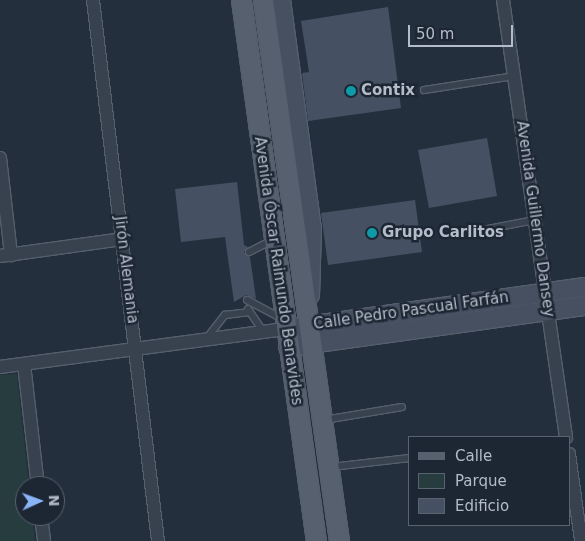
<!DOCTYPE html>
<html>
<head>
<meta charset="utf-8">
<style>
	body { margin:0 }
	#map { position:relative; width:585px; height:541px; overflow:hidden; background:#242f3e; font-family:"DejaVu Sans",sans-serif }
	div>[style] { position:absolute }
	.green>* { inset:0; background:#263c3f }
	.building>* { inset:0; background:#455162 }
	.roads { filter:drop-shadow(1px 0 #565f6c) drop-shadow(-1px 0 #565f6c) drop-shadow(0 1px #565f6c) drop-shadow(0 -1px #565f6c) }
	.service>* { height:6px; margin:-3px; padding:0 3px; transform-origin:3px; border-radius:3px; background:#38414e }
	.minor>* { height:12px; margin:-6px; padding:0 6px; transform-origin:6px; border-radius:6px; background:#38414e }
	.secondary>* { height:18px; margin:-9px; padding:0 9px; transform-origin:9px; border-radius:9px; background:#465061 }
	.primary>* { height:19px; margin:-9.5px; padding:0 9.5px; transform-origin:9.5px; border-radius:9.5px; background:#56606e }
	.dots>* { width:14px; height:14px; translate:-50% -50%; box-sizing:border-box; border:2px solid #1d2633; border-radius:50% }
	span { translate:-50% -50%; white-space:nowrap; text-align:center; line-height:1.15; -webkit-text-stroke:5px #1d2633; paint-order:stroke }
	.poi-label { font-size:15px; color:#b4bcc9; font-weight:700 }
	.left { translate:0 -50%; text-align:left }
	.street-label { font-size:15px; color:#b4bcc9 }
	.legend { position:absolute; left:408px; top:436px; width:162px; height:90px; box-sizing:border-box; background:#1d2633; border:1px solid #59626f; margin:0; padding:6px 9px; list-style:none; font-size:15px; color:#b4bcc9 }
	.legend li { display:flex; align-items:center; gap:10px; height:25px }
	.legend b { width:25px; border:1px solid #59626f }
	.north { position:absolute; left:15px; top:476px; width:50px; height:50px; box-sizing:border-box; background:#1d2633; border:1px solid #59626f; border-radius:50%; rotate:88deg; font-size:14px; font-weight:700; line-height:20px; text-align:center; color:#b4bcc9 }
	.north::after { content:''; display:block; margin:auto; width:18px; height:22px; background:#8ab4f8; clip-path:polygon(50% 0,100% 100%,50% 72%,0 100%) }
	.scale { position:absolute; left:408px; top:25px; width:105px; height:22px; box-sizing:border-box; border:2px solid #b4bcc9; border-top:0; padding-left:6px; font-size:15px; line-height:18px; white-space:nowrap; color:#b4bcc9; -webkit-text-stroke:4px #1d2633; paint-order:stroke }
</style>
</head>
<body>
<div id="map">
	<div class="green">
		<div style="clip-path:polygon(17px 374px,29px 486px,25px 486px,25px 516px,32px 516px,35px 541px,0 541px,0 375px)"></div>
	</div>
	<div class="building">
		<div style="clip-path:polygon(388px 7px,401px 108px,308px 121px,302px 73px,309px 72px,301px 21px)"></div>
		<div style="clip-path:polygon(487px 138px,497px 196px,429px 208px,418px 150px)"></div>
		<div style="clip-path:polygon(237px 182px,244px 245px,248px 247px,244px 252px,250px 257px,256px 299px,246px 295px,234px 302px,225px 237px,181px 242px,175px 189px)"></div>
		<div style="clip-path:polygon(415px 200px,422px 252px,328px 265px,321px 213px)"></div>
	</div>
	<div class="roads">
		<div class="service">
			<div style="left:424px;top:90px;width:91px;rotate:-8.8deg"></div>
			<div style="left:462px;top:234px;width:74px;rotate:-10.9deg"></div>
			<div style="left:249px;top:252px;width:27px;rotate:-27deg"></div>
			<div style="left:247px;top:300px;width:38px;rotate:28deg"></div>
			<div style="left:248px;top:309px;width:27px;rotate:56deg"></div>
			<div style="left:206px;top:339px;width:31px;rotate:-52deg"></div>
			<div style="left:225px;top:315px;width:23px;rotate:-7deg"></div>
			<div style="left:324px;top:420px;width:79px;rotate:-9.5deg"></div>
			<div style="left:331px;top:467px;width:79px;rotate:-6.6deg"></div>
		</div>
		<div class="minor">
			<div style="left:93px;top:0;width:545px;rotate:83.15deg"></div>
			<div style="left:503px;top:0;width:442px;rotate:81.8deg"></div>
			<div style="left:0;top:158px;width:98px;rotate:83.5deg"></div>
			<div style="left:0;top:256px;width:123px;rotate:-7.9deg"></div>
			<div style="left:24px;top:364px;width:123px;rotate:83.5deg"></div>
			<div style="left:0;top:367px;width:289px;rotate:-7.6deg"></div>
			<div style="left:569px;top:454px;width:88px;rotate:82.1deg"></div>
			<div style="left:41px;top:516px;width:25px;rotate:83deg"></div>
		</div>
		<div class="secondary">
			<div style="left:281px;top:0;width:230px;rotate:82.3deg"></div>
			<div style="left:312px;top:228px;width:67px;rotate:91.7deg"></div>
			<div style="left:286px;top:329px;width:302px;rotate:-8deg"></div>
			<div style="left:288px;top:347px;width:300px;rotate:-7.9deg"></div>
		</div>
		<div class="primary">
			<div style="left:241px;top:0;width:546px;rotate:82.11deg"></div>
			<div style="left:263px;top:0;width:546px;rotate:82deg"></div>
		</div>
	</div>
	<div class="dots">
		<div style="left:351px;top:91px;background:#0f9aa8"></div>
		<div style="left:372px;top:233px;background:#0f9aa8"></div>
	</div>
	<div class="poi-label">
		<span class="left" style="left:361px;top:91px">Contix</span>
		<span class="left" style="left:382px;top:233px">Grupo Carlitos</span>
	</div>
	<div class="street-label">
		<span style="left:535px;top:219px;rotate:82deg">Avenida Guillermo Dansey</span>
		<span style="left:126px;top:270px;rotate:83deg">Jirón Alemania</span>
		<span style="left:278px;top:271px;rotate:82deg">Avenida Óscar Raimundo Benavides</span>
		<span style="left:411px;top:311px;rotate:-8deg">Calle Pedro Pascual Farfán</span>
	</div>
	<ul class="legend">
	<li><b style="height:6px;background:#56606e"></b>Calle</li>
	<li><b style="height:14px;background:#263c3f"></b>Parque</li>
	<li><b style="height:14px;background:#455162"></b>Edificio</li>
	</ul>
	<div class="north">N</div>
	<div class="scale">50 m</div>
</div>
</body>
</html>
